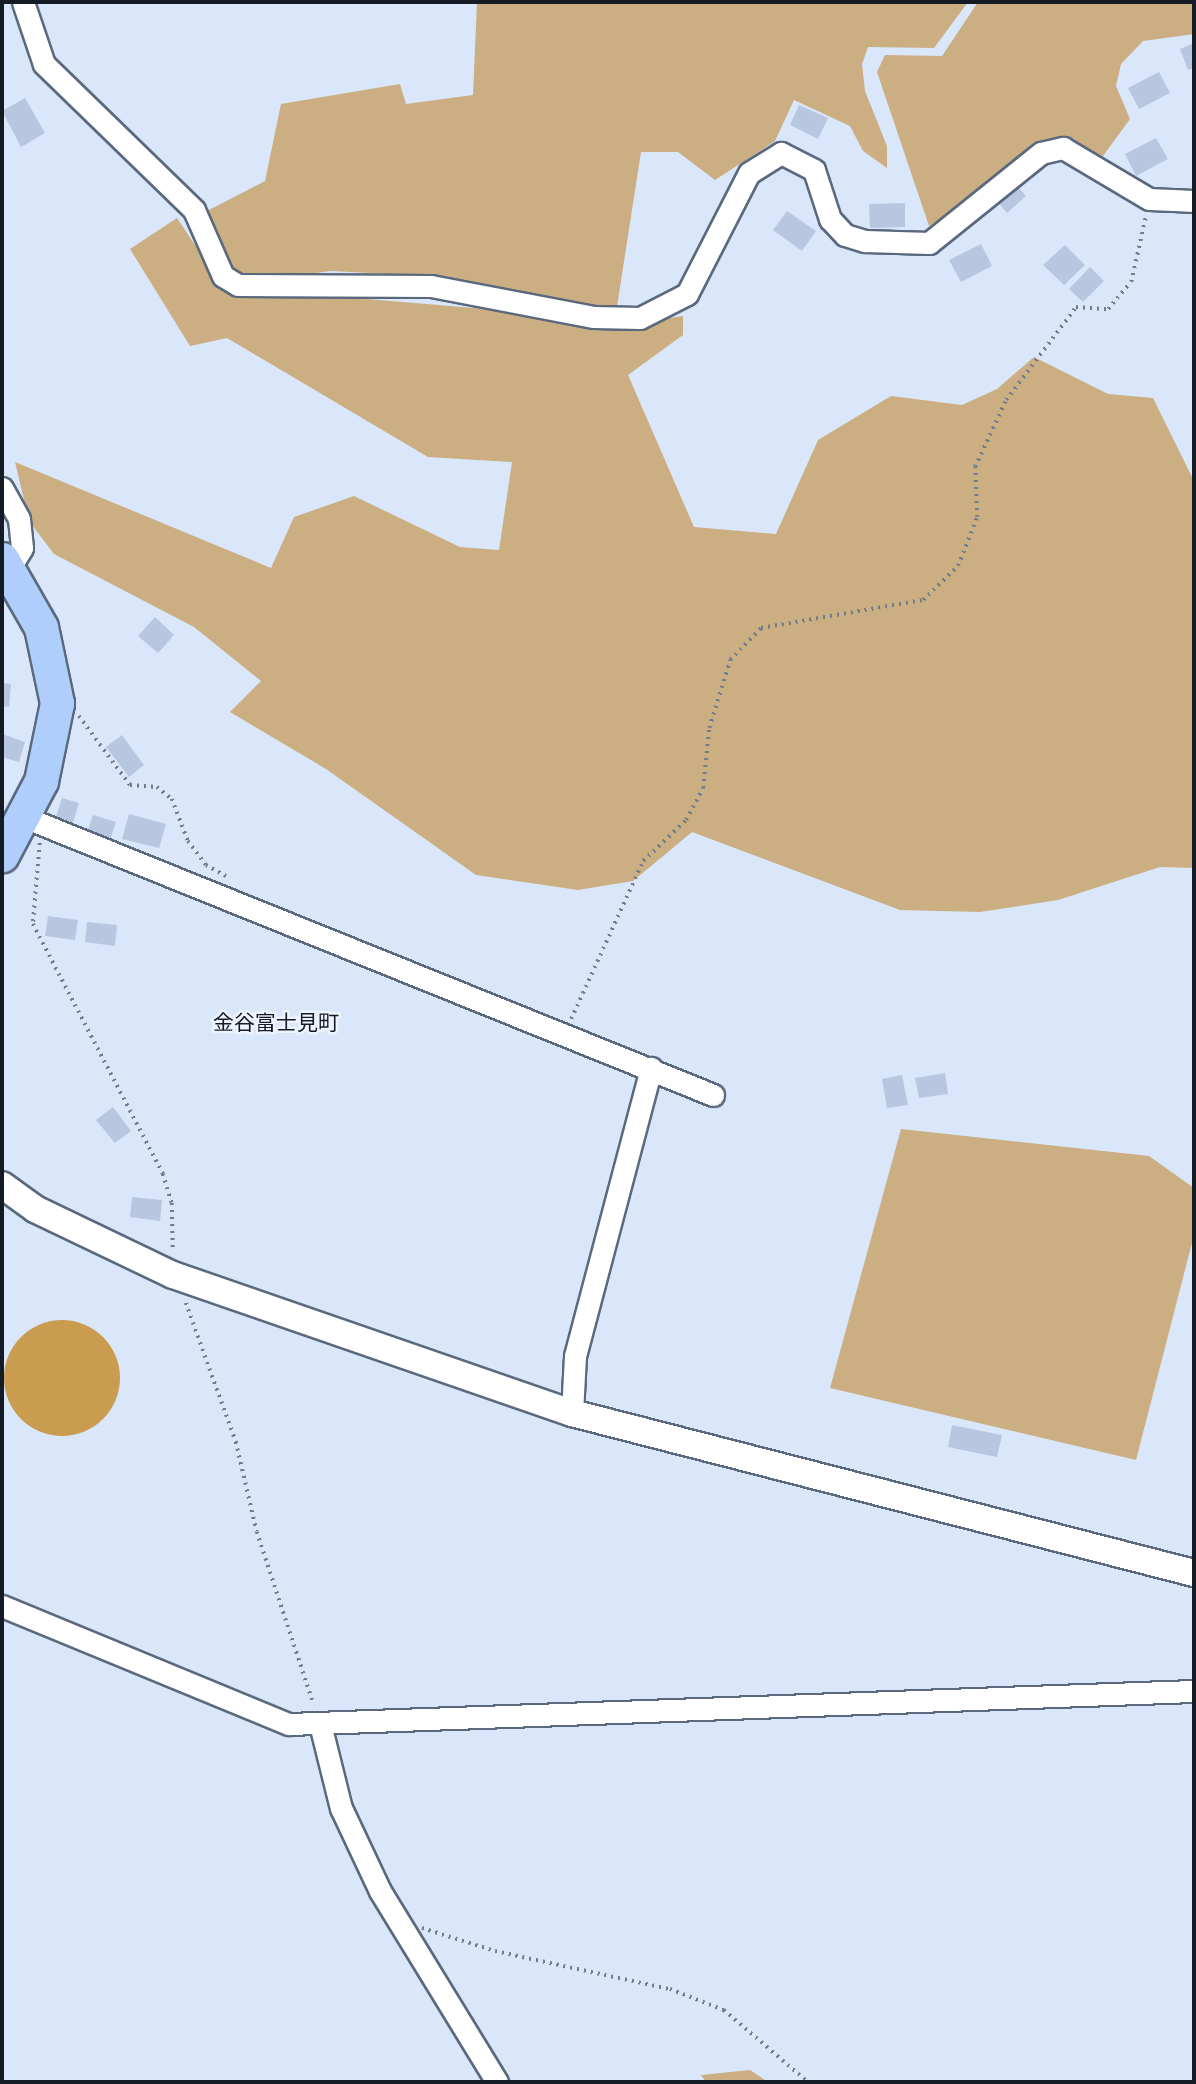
<!DOCTYPE html>
<html>
<head>
<meta charset="utf-8">
<style>
	body { margin:0 }
	#map { position:relative; width:1196px; height:2084px; overflow:hidden; background:#dae7fb; font-family:"Roboto Condensed","Noto Sans JP",sans-serif }
	div>[style] { position:absolute }
	.green>* { inset:0; background:#cbae81 }
	.water>* { inset:0; background:#c99c50 }
	.round { border-radius:50% }
	.building>* { inset:0; background:#b7c7e0 }
	.path>* { height:3.5px; margin-top:-1.75px; transform-origin:0; background:repeating-linear-gradient(90deg,#727b89 0 2px,transparent 0 7px) }
	.roads { filter:drop-shadow(2px 0 #5a697e) drop-shadow(-2px 0 #5a697e) drop-shadow(0 2px #5a697e) drop-shadow(0 -2px #5a697e) }
	.minor>* { height:21px; margin:-10.5px; padding:0 10.5px; transform-origin:10.5px; border-radius:10.5px; background:#fff }
	.tertiary>* { height:26px; margin:-13px; padding:0 13px; transform-origin:13px; border-radius:13px; background:#fff }
	.trunk>* { height:33px; margin:-16.5px; padding:0 16.5px; transform-origin:16.5px; border-radius:16.5px; background:#afcefc }
	span { translate:-50% -50%; white-space:nowrap; text-align:center; line-height:1.15; -webkit-text-stroke:5px #edf4fe; paint-order:stroke }
	.quarter-label { font-size:21px; color:#151b24 }
	.frame { position:absolute; inset:0; border:4px solid #151b24; pointer-events:none }
</style>
</head>
<body>
<div id="map">
	<div class="green">
		<div style="clip-path:polygon(477px 2px,968px 2px,934px 48px,868px 47px,862px 64px,865px 91px,887px 146px,887px 168px,863px 151px,850px 126px,794px 100px,775px 141px,715px 180px,678px 152px,641px 152px,616px 313px,433px 276px,330px 271px,261px 281px,230px 270px,205px 212px,265px 181px,281px 104px,400px 84px,406px 104px,473px 95px)"></div>
		<div style="clip-path:polygon(978px 2px,1194px 2px,1194px 34px,1143px 41px,1121px 64px,1116px 86px,1130px 119px,1103px 156px,1064px 140px,1034px 142px,970px 200px,929px 226px,877px 72px,885px 55px,942px 56px)"></div>
		<div style="clip-path:polygon(177px 218px,223px 287px,559px 315px,603px 328px,683px 316px,683px 335px,628px 375px,694px 527px,776px 534px,818px 440px,891px 396px,962px 405px,997px 389px,1034px 357px,1108px 394px,1153px 398px,1194px 481px,1194px 868px,1160px 867px,1058px 900px,980px 912px,900px 910px,692px 832px,633px 881px,578px 890px,476px 875px,326px 769px,230px 712px,261px 681px,194px 627px,54px 554px,29px 521px,15px 462px,271px 568px,294px 517px,354px 496px,460px 547px,499px 550px,512px 462px,428px 457px,227px 338px,190px 346px,130px 249px)"></div>
		<div style="clip-path:polygon(901px 1129px,1149px 1156px,1194px 1188px,1194px 1235px,1136px 1460px,830px 1388px)"></div>
		<div style="clip-path:polygon(750px 2070px,768px 2082px,706px 2082px,701px 2075px)"></div>
	</div>
	<div class="water">
		<div class="round" style="left:4px;top:1320px;width:116px;height:116px"></div>
	</div>
	<div class="building">
		<div style="clip-path:polygon(1194px 43px,1194px 68px,1188px 70px,1180px 49px)"></div>
		<div style="clip-path:polygon(1159px 72px,1170px 93px,1139px 109px,1128px 88px)"></div>
		<div style="clip-path:polygon(25px 98px,45px 133px,21px 147px,2px 111px)"></div>
		<div style="clip-path:polygon(799px 105px,828px 118px,818px 139px,790px 125px)"></div>
		<div style="clip-path:polygon(1156px 138px,1168px 159px,1136px 176px,1125px 154px)"></div>
		<div style="clip-path:polygon(1014px 182px,1026px 196px,1007px 213px,995px 199px)"></div>
		<div style="clip-path:polygon(905px 203px,905px 227px,870px 228px,869px 204px)"></div>
		<div style="clip-path:polygon(787px 211px,816px 231px,802px 251px,773px 230px)"></div>
		<div style="clip-path:polygon(981px 244px,992px 266px,961px 282px,949px 260px)"></div>
		<div style="clip-path:polygon(1065px 245px,1085px 265px,1064px 285px,1043px 265px)"></div>
		<div style="clip-path:polygon(1090px 267px,1104px 281px,1083px 302px,1069px 289px)"></div>
		<div style="clip-path:polygon(155px 617px,174px 635px,158px 653px,138px 636px)"></div>
		<div style="clip-path:polygon(2px 683px,11px 684px,9px 707px,2px 706px)"></div>
		<div style="clip-path:polygon(2px 734px,25px 742px,19px 762px,2px 757px)"></div>
		<div style="clip-path:polygon(122px 735px,144px 765px,129px 777px,106px 747px)"></div>
		<div style="clip-path:polygon(62px 798px,79px 803px,72px 826px,55px 820px)"></div>
		<div style="clip-path:polygon(129px 814px,166px 824px,159px 848px,122px 839px)"></div>
		<div style="clip-path:polygon(93px 815px,116px 822px,110px 840px,87px 833px)"></div>
		<div style="clip-path:polygon(48px 916px,78px 920px,75px 940px,45px 936px)"></div>
		<div style="clip-path:polygon(87px 922px,117px 925px,115px 946px,85px 942px)"></div>
		<div style="clip-path:polygon(945px 1073px,948px 1094px,919px 1098px,915px 1078px)"></div>
		<div style="clip-path:polygon(902px 1075px,908px 1105px,887px 1108px,882px 1079px)"></div>
		<div style="clip-path:polygon(113px 1107px,131px 1131px,115px 1143px,96px 1120px)"></div>
		<div style="clip-path:polygon(132px 1197px,162px 1200px,160px 1221px,130px 1217px)"></div>
		<div style="clip-path:polygon(952px 1425px,1002px 1435px,997px 1457px,948px 1447px)"></div>
	</div>
	<div class="path">
		<div style="left:79px;top:716px;width:86px;rotate:53.5deg"></div>
		<div style="left:130px;top:785px;width:27px;rotate:4deg"></div>
		<div style="left:157px;top:787px;width:19px;rotate:39deg"></div>
		<div style="left:172px;top:799px;width:45px;rotate:69.1deg"></div>
		<div style="left:188px;top:841px;width:30px;rotate:53deg"></div>
		<div style="left:206px;top:865px;width:25px;rotate:29deg"></div>
		<div style="left:40px;top:843px;width:81px;rotate:94.9deg"></div>
		<div style="left:33px;top:924px;width:282px;rotate:62.5deg"></div>
		<div style="left:163px;top:1174px;width:30px;rotate:73deg"></div>
		<div style="left:172px;top:1203px;width:49px;rotate:88.8deg"></div>
		<div style="left:571px;top:1019px;width:174px;rotate:-65.5deg"></div>
		<div style="left:643px;top:861px;width:59px;rotate:-43.6deg"></div>
		<div style="left:686px;top:820px;width:36px;rotate:-62deg"></div>
		<div style="left:703px;top:788px;width:60px;rotate:-84.3deg"></div>
		<div style="left:709px;top:728px;width:71px;rotate:-72.8deg"></div>
		<div style="left:730px;top:660px;width:45px;rotate:-45.9deg"></div>
		<div style="left:761px;top:628px;width:164px;rotate:-9.8deg"></div>
		<div style="left:923px;top:600px;width:49px;rotate:-44.2deg"></div>
		<div style="left:958px;top:566px;width:53px;rotate:-68.8deg"></div>
		<div style="left:977px;top:517px;width:50px;rotate:-92.3deg"></div>
		<div style="left:975px;top:467px;width:74px;rotate:-65.2deg"></div>
		<div style="left:1006px;top:400px;width:116px;rotate:-53deg"></div>
		<div style="left:1076px;top:307px;width:32px;rotate:4deg"></div>
		<div style="left:1108px;top:309px;width:35px;rotate:-50deg"></div>
		<div style="left:1131px;top:282px;width:69px;rotate:-77.4deg"></div>
		<div style="left:186px;top:1303px;width:148px;rotate:70.2deg"></div>
		<div style="left:236px;top:1442px;width:92px;rotate:76.9deg"></div>
		<div style="left:257px;top:1532px;width:182px;rotate:71.8deg"></div>
		<div style="left:422px;top:1928px;width:77px;rotate:17.5deg"></div>
		<div style="left:495px;top:1951px;width:179px;rotate:12.3deg"></div>
		<div style="left:670px;top:1989px;width:58px;rotate:21.3deg"></div>
		<div style="left:724px;top:2010px;width:111px;rotate:40.6deg"></div>
	</div>
	<div class="roads">
		<div class="minor">
			<div style="left:23px;top:2px;width:65px;rotate:71.3deg"></div>
			<div style="left:44px;top:64px;width:209px;rotate:44.2deg"></div>
			<div style="left:194px;top:210px;width:72px;rotate:66.3deg"></div>
			<div style="left:223px;top:276px;width:17px;rotate:31deg"></div>
			<div style="left:238px;top:285px;width:193px;rotate:0.3deg"></div>
			<div style="left:431px;top:286px;width:166px;rotate:10.8deg"></div>
			<div style="left:594px;top:317px;width:46px;rotate:1.2deg"></div>
			<div style="left:640px;top:318px;width:53px;rotate:-27.1deg"></div>
			<div style="left:687px;top:294px;width:136px;rotate:-62.9deg"></div>
			<div style="left:749px;top:173px;width:38px;rotate:-32deg"></div>
			<div style="left:781px;top:153px;width:37px;rotate:27deg"></div>
			<div style="left:814px;top:170px;width:52px;rotate:71.9deg"></div>
			<div style="left:830px;top:219px;width:22px;rotate:47deg"></div>
			<div style="left:845px;top:235px;width:21px;rotate:17deg"></div>
			<div style="left:865px;top:241px;width:64px;rotate:1.8deg"></div>
			<div style="left:929px;top:243px;width:144px;rotate:-38.8deg"></div>
			<div style="left:1041px;top:153px;width:23px;rotate:-13deg"></div>
			<div style="left:1063px;top:148px;width:100px;rotate:30.7deg"></div>
			<div style="left:1149px;top:199px;width:45px;rotate:2.5deg"></div>
			<div style="left:2px;top:488px;width:35px;rotate:61deg"></div>
			<div style="left:19px;top:519px;width:29px;rotate:84deg"></div>
			<div style="left:22px;top:548px;width:25px;rotate:122deg"></div>
			<div style="left:24px;top:817px;width:743px;rotate:21.97deg"></div>
			<div style="left:572px;top:1413px;width:57px;rotate:-87deg"></div>
			<div style="left:575px;top:1356px;width:298px;rotate:-75.2deg"></div>
			<div style="left:2px;top:1606px;width:310px;rotate:22.4deg"></div>
			<div style="left:289px;top:1724px;width:906px;rotate:-2.09deg"></div>
			<div style="left:320px;top:1724px;width:87px;rotate:76deg"></div>
			<div style="left:341px;top:1808px;width:92px;rotate:64.8deg"></div>
			<div style="left:380px;top:1891px;width:224px;rotate:58.5deg"></div>
		</div>
		<div class="tertiary">
			<div style="left:2px;top:1185px;width:41px;rotate:36deg"></div>
			<div style="left:35px;top:1209px;width:153px;rotate:25.6deg"></div>
			<div style="left:173px;top:1275px;width:422px;rotate:19.1deg"></div>
			<div style="left:572px;top:1413px;width:642px;rotate:14.43deg"></div>
		</div>
		<div class="trunk">
			<div style="left:2px;top:559px;width:78px;rotate:60.2deg"></div>
			<div style="left:41px;top:627px;width:78px;rotate:78.1deg"></div>
			<div style="left:57px;top:703px;width:80px;rotate:101.6deg"></div>
			<div style="left:41px;top:781px;width:84px;rotate:117.8deg"></div>
		</div>
	</div>
	<div class="quarter-label">
		<span style="left:276px;top:1023px">金谷富士見町</span>
	</div>
	<div class="frame"></div>
</div>
</body>
</html>
